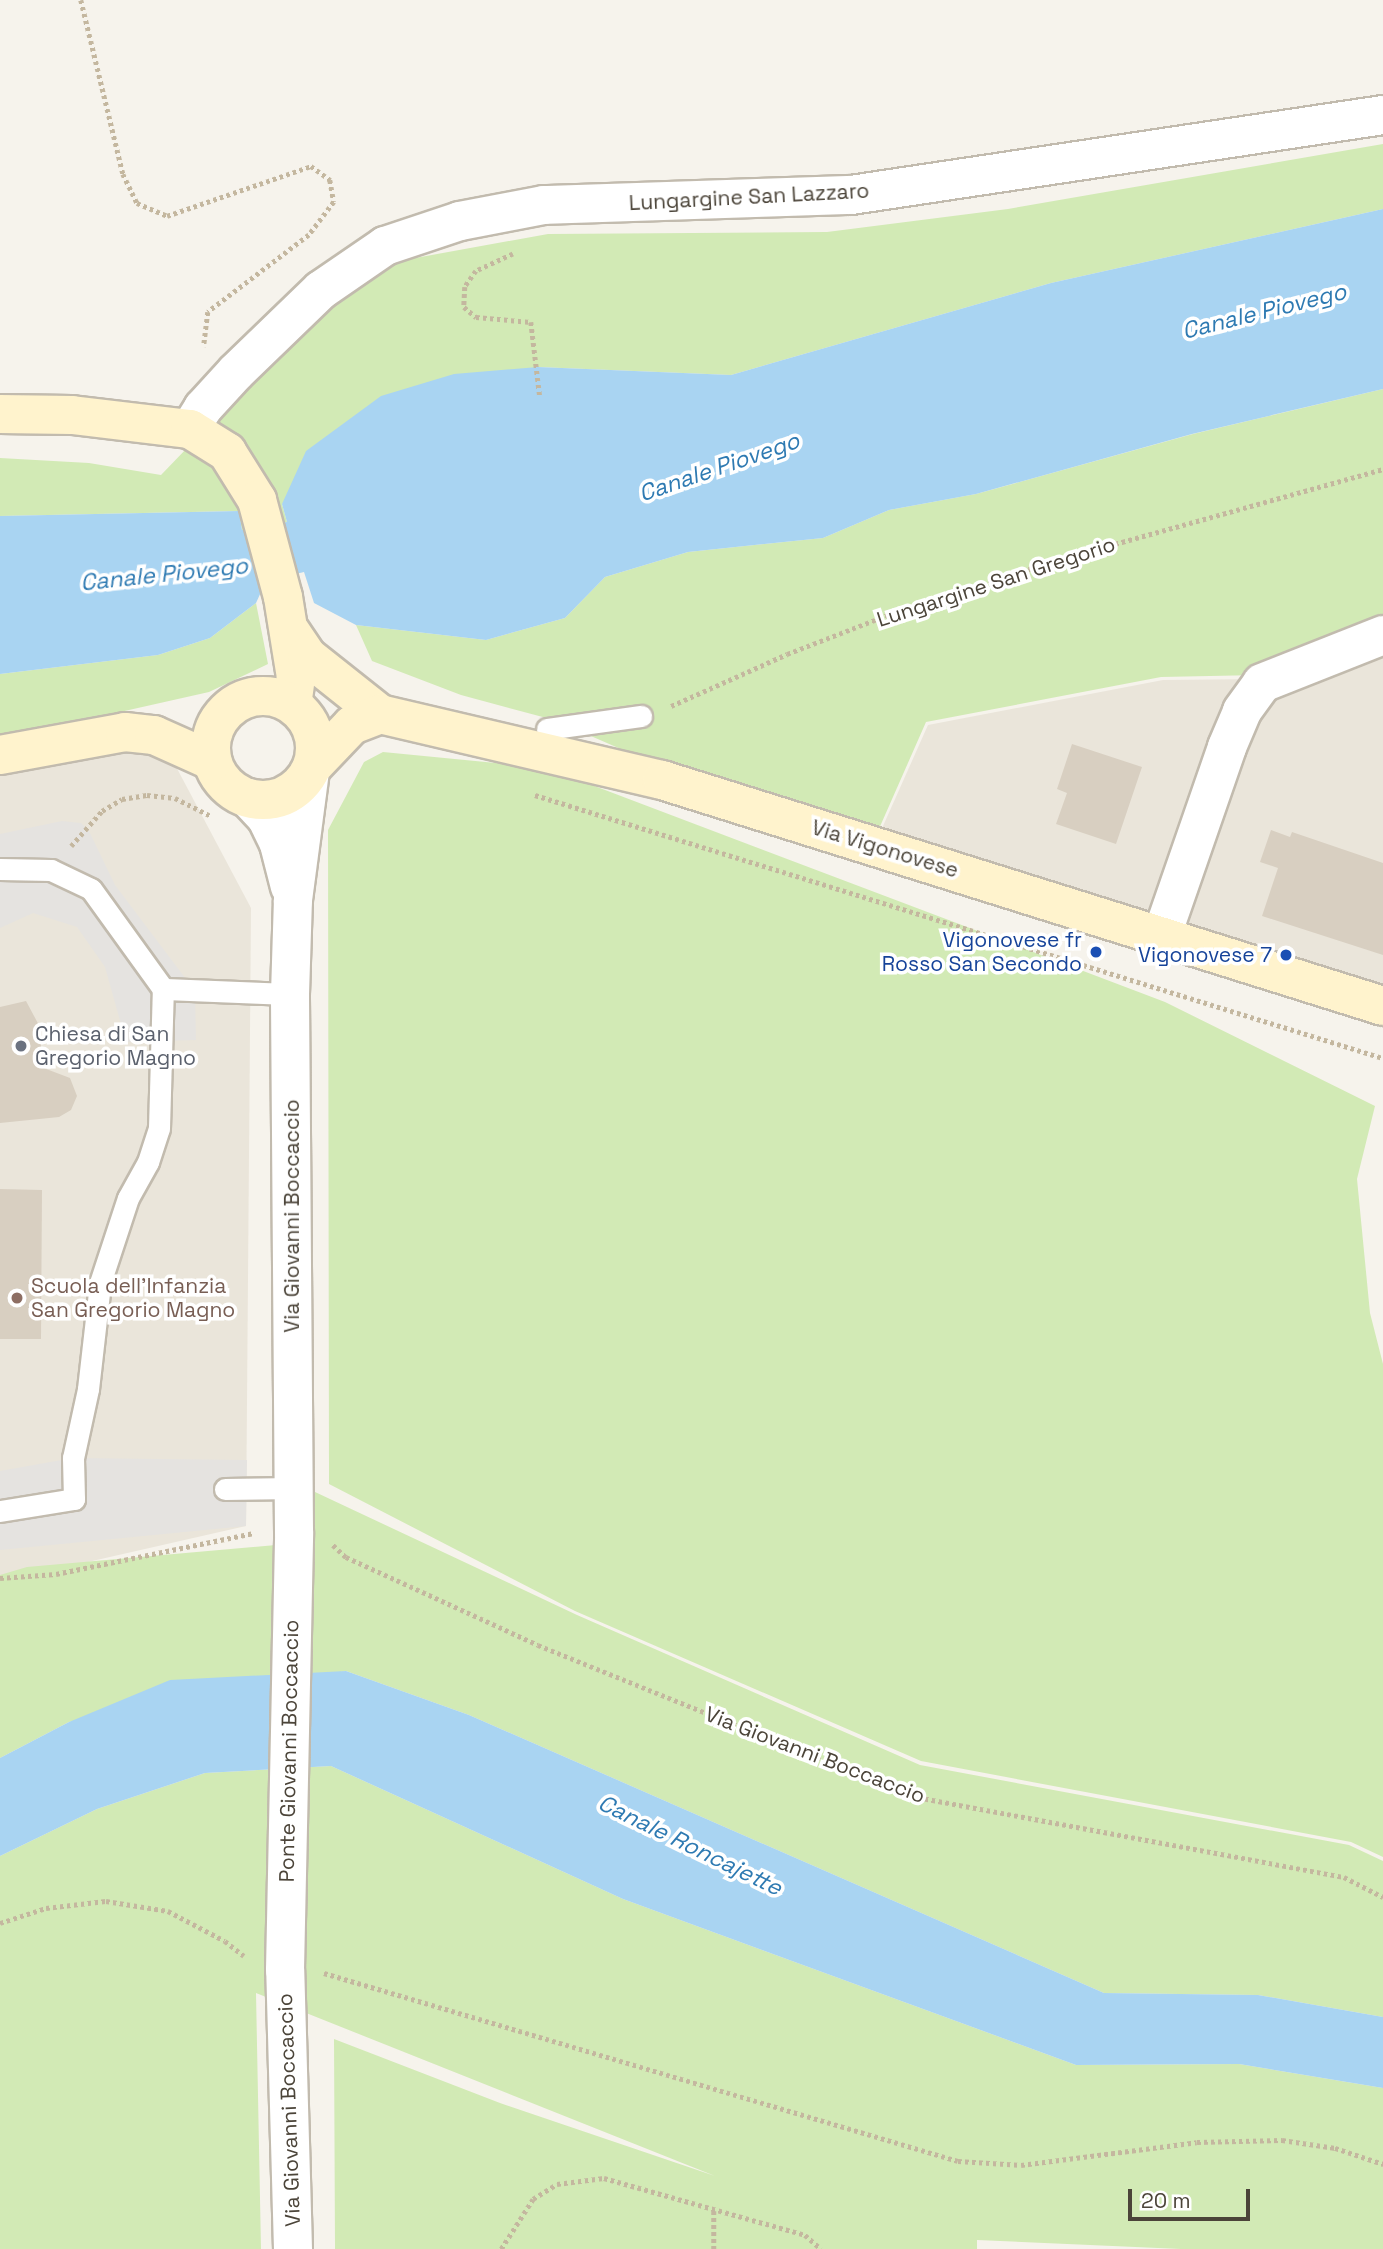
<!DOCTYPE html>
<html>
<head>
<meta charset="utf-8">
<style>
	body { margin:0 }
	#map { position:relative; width:1383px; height:2249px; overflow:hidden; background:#f6f3ec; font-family:"Space Grotesk",sans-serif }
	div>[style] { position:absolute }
	.residential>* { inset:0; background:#eae5da }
	.green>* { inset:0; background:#d2eab5 }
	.parking>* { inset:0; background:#e5e3e0 }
	.water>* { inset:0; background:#a9d4f2 }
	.building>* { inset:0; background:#d8cfc1 }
	.path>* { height:4.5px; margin-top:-2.25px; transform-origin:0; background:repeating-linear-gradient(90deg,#c4b79f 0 3.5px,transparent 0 7px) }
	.roads { filter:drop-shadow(2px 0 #c2bbae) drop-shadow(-2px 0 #c2bbae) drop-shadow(0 2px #c2bbae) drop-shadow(0 -2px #c2bbae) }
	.service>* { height:21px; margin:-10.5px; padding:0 10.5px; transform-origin:10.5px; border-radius:10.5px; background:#fff }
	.minor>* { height:38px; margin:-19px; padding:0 19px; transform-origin:19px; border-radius:19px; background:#fff }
	.tertiary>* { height:38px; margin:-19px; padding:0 19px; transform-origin:19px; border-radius:19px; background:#fff }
	.secondary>* { height:38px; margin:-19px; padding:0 19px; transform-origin:19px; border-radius:19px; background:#fff3cd }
	.secondary>.ring { margin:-19px; padding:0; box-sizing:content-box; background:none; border:38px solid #fff3cd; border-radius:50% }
	.dots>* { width:19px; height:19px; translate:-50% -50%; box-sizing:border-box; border:4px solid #fff; border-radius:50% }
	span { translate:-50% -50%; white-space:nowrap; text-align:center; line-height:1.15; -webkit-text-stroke:7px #fff; paint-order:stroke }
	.street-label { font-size:21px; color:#4b4439 }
	.transit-label { font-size:21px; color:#164399 }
	.right { translate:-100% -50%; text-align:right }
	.worship-label { font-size:21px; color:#5b616d }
	.left { translate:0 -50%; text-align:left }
	.education-label { font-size:21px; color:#785e54 }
	.water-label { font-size:23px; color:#2e7ab2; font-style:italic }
	.scale { position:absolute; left:1128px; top:2189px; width:122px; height:32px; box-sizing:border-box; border:4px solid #4b4439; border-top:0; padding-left:9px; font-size:21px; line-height:24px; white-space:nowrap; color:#4b4439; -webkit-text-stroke:5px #fff; paint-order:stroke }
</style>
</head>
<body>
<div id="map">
	<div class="residential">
		<div style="clip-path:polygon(1383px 646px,1383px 1009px,871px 853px,928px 725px,1163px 680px,1261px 679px)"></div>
		<div style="clip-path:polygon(155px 727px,251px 908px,246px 1526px,0 1582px,0 767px)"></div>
	</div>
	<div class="green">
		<div style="clip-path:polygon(1383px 144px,1383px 209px,1051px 283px,731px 375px,538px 367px,282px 504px,287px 522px,242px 530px,238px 511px,0 516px,0 458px,89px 463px,161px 475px,271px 361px,382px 264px,548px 234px,827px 232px,1008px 209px)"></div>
		<div style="clip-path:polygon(1383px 389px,1383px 640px,1259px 675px,1161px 677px,926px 722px,867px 856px,554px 720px,461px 695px,372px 661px,356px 625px,486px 640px,565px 618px,605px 577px,688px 552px,823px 538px,889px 510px,976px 494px,1193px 434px)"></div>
		<div style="clip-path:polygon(256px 603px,268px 664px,209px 692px,0 739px,0 674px,158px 655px,210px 638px)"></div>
		<div style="clip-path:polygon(383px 752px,547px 768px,1165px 1002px,1375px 1106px,1357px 1179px,1370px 1313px,1383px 1364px,1383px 1857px,1351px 1842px,921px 1761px,575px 1611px,329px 1484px,328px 830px,364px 762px)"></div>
		<div style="clip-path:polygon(298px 1484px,577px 1615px,920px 1765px,1349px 1845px,1383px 1861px,1383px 2017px,1258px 1995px,1104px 1993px,469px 1715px,346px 1671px,69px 1722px,0 1758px,0 1575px,27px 1567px,298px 1543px)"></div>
		<div style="clip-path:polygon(331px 1766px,623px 1899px,1076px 2065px,1239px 2064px,1383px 2088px,1383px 2249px,1181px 2249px,977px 2240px,977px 2249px,335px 2249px,334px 2039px,500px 2103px,715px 2176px,256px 1993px,261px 2249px,0 2249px,0 1856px,97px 1809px,205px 1773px)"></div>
	</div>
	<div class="parking">
		<div style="clip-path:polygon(62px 821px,81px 823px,89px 831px,115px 885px,195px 991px,196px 1040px,126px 1042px,105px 967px,77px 927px,33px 913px,0 928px,0 834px)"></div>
		<div style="clip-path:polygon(73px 1458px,247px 1460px,246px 1526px,0 1550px,0 1471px)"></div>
	</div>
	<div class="water">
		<div style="clip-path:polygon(1383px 209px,1383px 389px,1192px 434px,976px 494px,889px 510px,823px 538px,688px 552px,605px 577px,565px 618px,486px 640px,356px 625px,314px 603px,304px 572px,266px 581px,256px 603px,210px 638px,158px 655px,0 674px,0 516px,239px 511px,242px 530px,287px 522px,282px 504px,306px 451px,381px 396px,454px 374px,538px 367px,731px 375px,1051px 283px)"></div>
		<div style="clip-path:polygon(346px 1671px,469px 1715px,1104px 1993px,1258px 1995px,1383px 2017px,1383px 2088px,1239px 2064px,1076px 2065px,623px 1899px,331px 1766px,205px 1773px,97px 1809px,0 1856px,0 1758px,69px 1722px,170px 1680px)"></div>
	</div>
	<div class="building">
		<div style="clip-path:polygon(1072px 744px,1142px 767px,1116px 844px,1056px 824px,1067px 793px,1057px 789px)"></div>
		<div style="clip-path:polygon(1271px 830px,1290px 837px,1292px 832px,1383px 863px,1383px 955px,1262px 916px,1278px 868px,1260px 862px)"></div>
		<div style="clip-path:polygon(26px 1001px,41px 1029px,41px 1067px,70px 1078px,77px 1096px,71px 1110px,59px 1117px,0 1123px,0 1007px)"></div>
		<div style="clip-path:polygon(0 1189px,42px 1190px,41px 1339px,0 1339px)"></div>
	</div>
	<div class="path">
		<div style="left:81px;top:0;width:179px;rotate:76.4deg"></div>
		<div style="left:123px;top:174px;width:32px;rotate:64deg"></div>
		<div style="left:137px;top:203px;width:33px;rotate:23deg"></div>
		<div style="left:167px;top:216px;width:152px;rotate:-19.1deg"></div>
		<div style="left:311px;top:166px;width:24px;rotate:36deg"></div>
		<div style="left:330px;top:180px;width:22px;rotate:80deg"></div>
		<div style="left:334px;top:202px;width:41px;rotate:127.1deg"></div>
		<div style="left:309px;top:235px;width:127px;rotate:142.7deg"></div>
		<div style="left:208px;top:312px;width:35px;rotate:97deg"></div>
		<div style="left:513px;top:254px;width:41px;rotate:155.3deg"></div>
		<div style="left:476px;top:271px;width:19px;rotate:125deg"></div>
		<div style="left:465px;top:287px;width:20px;rotate:93deg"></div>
		<div style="left:464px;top:307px;width:16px;rotate:40deg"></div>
		<div style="left:476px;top:317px;width:55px;rotate:5.2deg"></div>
		<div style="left:531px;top:322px;width:76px;rotate:83.2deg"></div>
		<div style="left:671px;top:706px;width:127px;rotate:-24.1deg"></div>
		<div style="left:787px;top:654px;width:130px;rotate:-21.2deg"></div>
		<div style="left:908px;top:607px;width:160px;rotate:-17.4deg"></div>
		<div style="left:1061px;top:559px;width:334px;rotate:-15.6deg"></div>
		<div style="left:535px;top:795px;width:888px;rotate:17.23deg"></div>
		<div style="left:71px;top:846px;width:47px;rotate:-48.5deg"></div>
		<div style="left:102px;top:811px;width:23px;rotate:-31deg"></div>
		<div style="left:122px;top:799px;width:25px;rotate:-9deg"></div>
		<div style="left:147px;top:795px;width:28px;rotate:6deg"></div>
		<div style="left:175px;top:798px;width:40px;rotate:26.6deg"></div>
		<div style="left:333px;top:1545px;width:18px;rotate:43deg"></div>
		<div style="left:346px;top:1557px;width:211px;rotate:24.6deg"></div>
		<div style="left:538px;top:1645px;width:402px;rotate:22deg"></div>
		<div style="left:911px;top:1796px;width:441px;rotate:10.6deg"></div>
		<div style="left:1344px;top:1877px;width:44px;rotate:27.1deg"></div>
		<div style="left:0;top:1578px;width:56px;rotate:-4.1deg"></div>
		<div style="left:56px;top:1574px;width:202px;rotate:-11.7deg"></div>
		<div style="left:0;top:1923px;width:48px;rotate:-18.1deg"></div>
		<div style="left:46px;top:1908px;width:60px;rotate:-6.7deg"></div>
		<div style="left:106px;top:1901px;width:63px;rotate:9.2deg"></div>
		<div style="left:168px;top:1911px;width:64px;rotate:27.8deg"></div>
		<div style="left:225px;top:1941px;width:24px;rotate:38deg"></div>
		<div style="left:324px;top:1973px;width:661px;rotate:16.52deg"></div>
		<div style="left:958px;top:2161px;width:63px;rotate:3.6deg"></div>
		<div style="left:1021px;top:2165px;width:177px;rotate:-7.4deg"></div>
		<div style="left:1197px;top:2142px;width:85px;rotate:-1.3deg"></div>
		<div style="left:1282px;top:2140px;width:54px;rotate:8.6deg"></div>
		<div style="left:1335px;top:2148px;width:51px;rotate:18.4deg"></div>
		<div style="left:714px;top:2211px;width:38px;rotate:90deg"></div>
		<div style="left:501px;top:2249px;width:59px;rotate:-57.4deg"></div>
		<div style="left:533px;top:2199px;width:28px;rotate:-32deg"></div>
		<div style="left:557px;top:2184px;width:47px;rotate:-7.3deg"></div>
		<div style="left:604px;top:2178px;width:209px;rotate:15.8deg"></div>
		<div style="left:805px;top:2235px;width:21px;rotate:41deg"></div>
	</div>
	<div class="roads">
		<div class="service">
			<div style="left:547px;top:729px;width:95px;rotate:-7.9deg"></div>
			<div style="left:0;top:869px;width:51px;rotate:1.1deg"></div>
			<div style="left:51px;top:870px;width:44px;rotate:25.4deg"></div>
			<div style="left:91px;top:889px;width:123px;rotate:54.2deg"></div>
			<div style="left:163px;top:989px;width:127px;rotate:2.3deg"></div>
			<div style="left:225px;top:1489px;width:69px;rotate:-0.8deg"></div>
			<div style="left:0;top:1511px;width:75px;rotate:-9.2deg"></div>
			<div style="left:74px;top:1499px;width:41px;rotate:-91.4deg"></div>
			<div style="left:73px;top:1458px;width:71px;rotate:-77.7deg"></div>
			<div style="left:88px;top:1389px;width:107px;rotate:-83.5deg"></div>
			<div style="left:100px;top:1283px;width:89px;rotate:-71.8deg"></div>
			<div style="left:128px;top:1198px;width:41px;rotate:-60.9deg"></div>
			<div style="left:148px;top:1162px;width:36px;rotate:-72deg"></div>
			<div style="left:159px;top:1128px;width:139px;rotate:-88.4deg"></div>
		</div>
		<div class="minor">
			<div style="left:190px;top:429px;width:25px;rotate:-58deg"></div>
			<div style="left:203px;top:408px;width:49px;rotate:-47.5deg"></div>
			<div style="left:236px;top:372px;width:118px;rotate:-44deg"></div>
			<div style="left:321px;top:290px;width:78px;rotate:-34.5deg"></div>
			<div style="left:385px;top:246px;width:79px;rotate:-18.4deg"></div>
			<div style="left:460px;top:221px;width:86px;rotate:-10.8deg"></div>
			<div style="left:544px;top:205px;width:307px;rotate:-1.9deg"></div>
			<div style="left:851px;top:195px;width:538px;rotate:-8.55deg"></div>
			<div style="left:1162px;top:935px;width:199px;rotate:-70.9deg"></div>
			<div style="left:1227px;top:747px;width:39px;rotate:-67deg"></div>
			<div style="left:1242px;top:711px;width:34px;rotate:-54deg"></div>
			<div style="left:1262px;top:683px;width:130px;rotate:-21.6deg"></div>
		</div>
		<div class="tertiary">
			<div style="left:248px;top:798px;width:26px;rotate:47deg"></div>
			<div style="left:266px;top:817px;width:30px;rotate:64deg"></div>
			<div style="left:279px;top:844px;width:44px;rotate:75.7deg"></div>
			<div style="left:293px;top:2249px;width:279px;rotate:-91.6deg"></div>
			<div style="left:285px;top:1970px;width:438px;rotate:-88.8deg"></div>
			<div style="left:294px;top:1532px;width:538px;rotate:-90.43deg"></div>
			<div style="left:290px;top:994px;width:94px;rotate:-88.2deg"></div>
			<div style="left:293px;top:900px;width:130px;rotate:-82.5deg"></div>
		</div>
		<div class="secondary">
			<div style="left:0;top:414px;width:72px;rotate:0.8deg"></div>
			<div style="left:72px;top:415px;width:119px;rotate:6.8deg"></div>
			<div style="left:190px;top:429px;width:44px;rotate:31.9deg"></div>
			<div style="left:227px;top:452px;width:57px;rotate:58deg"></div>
			<div style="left:257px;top:500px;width:100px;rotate:75deg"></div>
			<div style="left:283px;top:597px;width:81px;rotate:80.8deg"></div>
			<div style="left:296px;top:677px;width:27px;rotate:98deg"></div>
			<div style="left:291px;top:632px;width:29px;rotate:56deg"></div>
			<div style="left:307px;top:656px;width:93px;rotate:38.5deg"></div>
			<div style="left:380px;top:714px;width:290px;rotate:13.2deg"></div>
			<div style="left:662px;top:780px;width:756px;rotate:17.4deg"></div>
			<div class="ring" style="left:211px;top:696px;width:66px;height:66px"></div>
			<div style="left:0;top:755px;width:127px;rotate:-10.4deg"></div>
			<div style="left:125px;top:732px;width:29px;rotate:6deg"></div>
			<div style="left:154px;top:735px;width:64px;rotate:24.1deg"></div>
			<div style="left:312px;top:767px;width:58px;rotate:-46.4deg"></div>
			<div style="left:352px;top:725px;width:30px;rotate:-21deg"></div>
		</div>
	</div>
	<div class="dots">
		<div style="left:1096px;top:952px;background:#1a4fb4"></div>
		<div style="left:1286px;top:955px;background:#1a4fb4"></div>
		<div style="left:21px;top:1046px;background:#6b7280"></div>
		<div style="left:17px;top:1298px;background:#8d6e63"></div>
	</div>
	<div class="street-label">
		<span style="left:749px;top:197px;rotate:-3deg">Lungargine San Lazzaro</span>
		<span style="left:996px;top:582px;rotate:-18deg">Lungargine San Gregorio</span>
		<span style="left:885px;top:849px;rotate:17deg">Via Vigonovese</span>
		<span style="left:292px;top:1216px;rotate:-90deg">Via Giovanni Boccaccio</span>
		<span style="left:289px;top:1751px;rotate:-89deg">Ponte Giovanni Boccaccio</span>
		<span style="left:815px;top:1755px;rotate:21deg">Via Giovanni Boccaccio</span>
		<span style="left:289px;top:2110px;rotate:-92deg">Via Giovanni Boccaccio</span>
	</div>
	<div class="transit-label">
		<span class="right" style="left:1082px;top:952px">Vigonovese fr<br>Rosso San Secondo</span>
		<span class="right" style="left:1272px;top:955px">Vigonovese 7</span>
	</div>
	<div class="worship-label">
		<span class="left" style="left:35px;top:1046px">Chiesa di San<br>Gregorio Magno</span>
	</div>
	<div class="education-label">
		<span class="left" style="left:31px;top:1298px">Scuola dell'Infanzia<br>San Gregorio Magno</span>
	</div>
	<div class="water-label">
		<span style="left:1264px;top:311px;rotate:-14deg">Canale Piovego</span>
		<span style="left:719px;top:467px;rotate:-19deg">Canale Piovego</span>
		<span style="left:164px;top:574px;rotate:-6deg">Canale Piovego</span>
		<span style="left:690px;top:1845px;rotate:26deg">Canale Roncajette</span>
	</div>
	<div class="scale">20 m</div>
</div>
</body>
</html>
